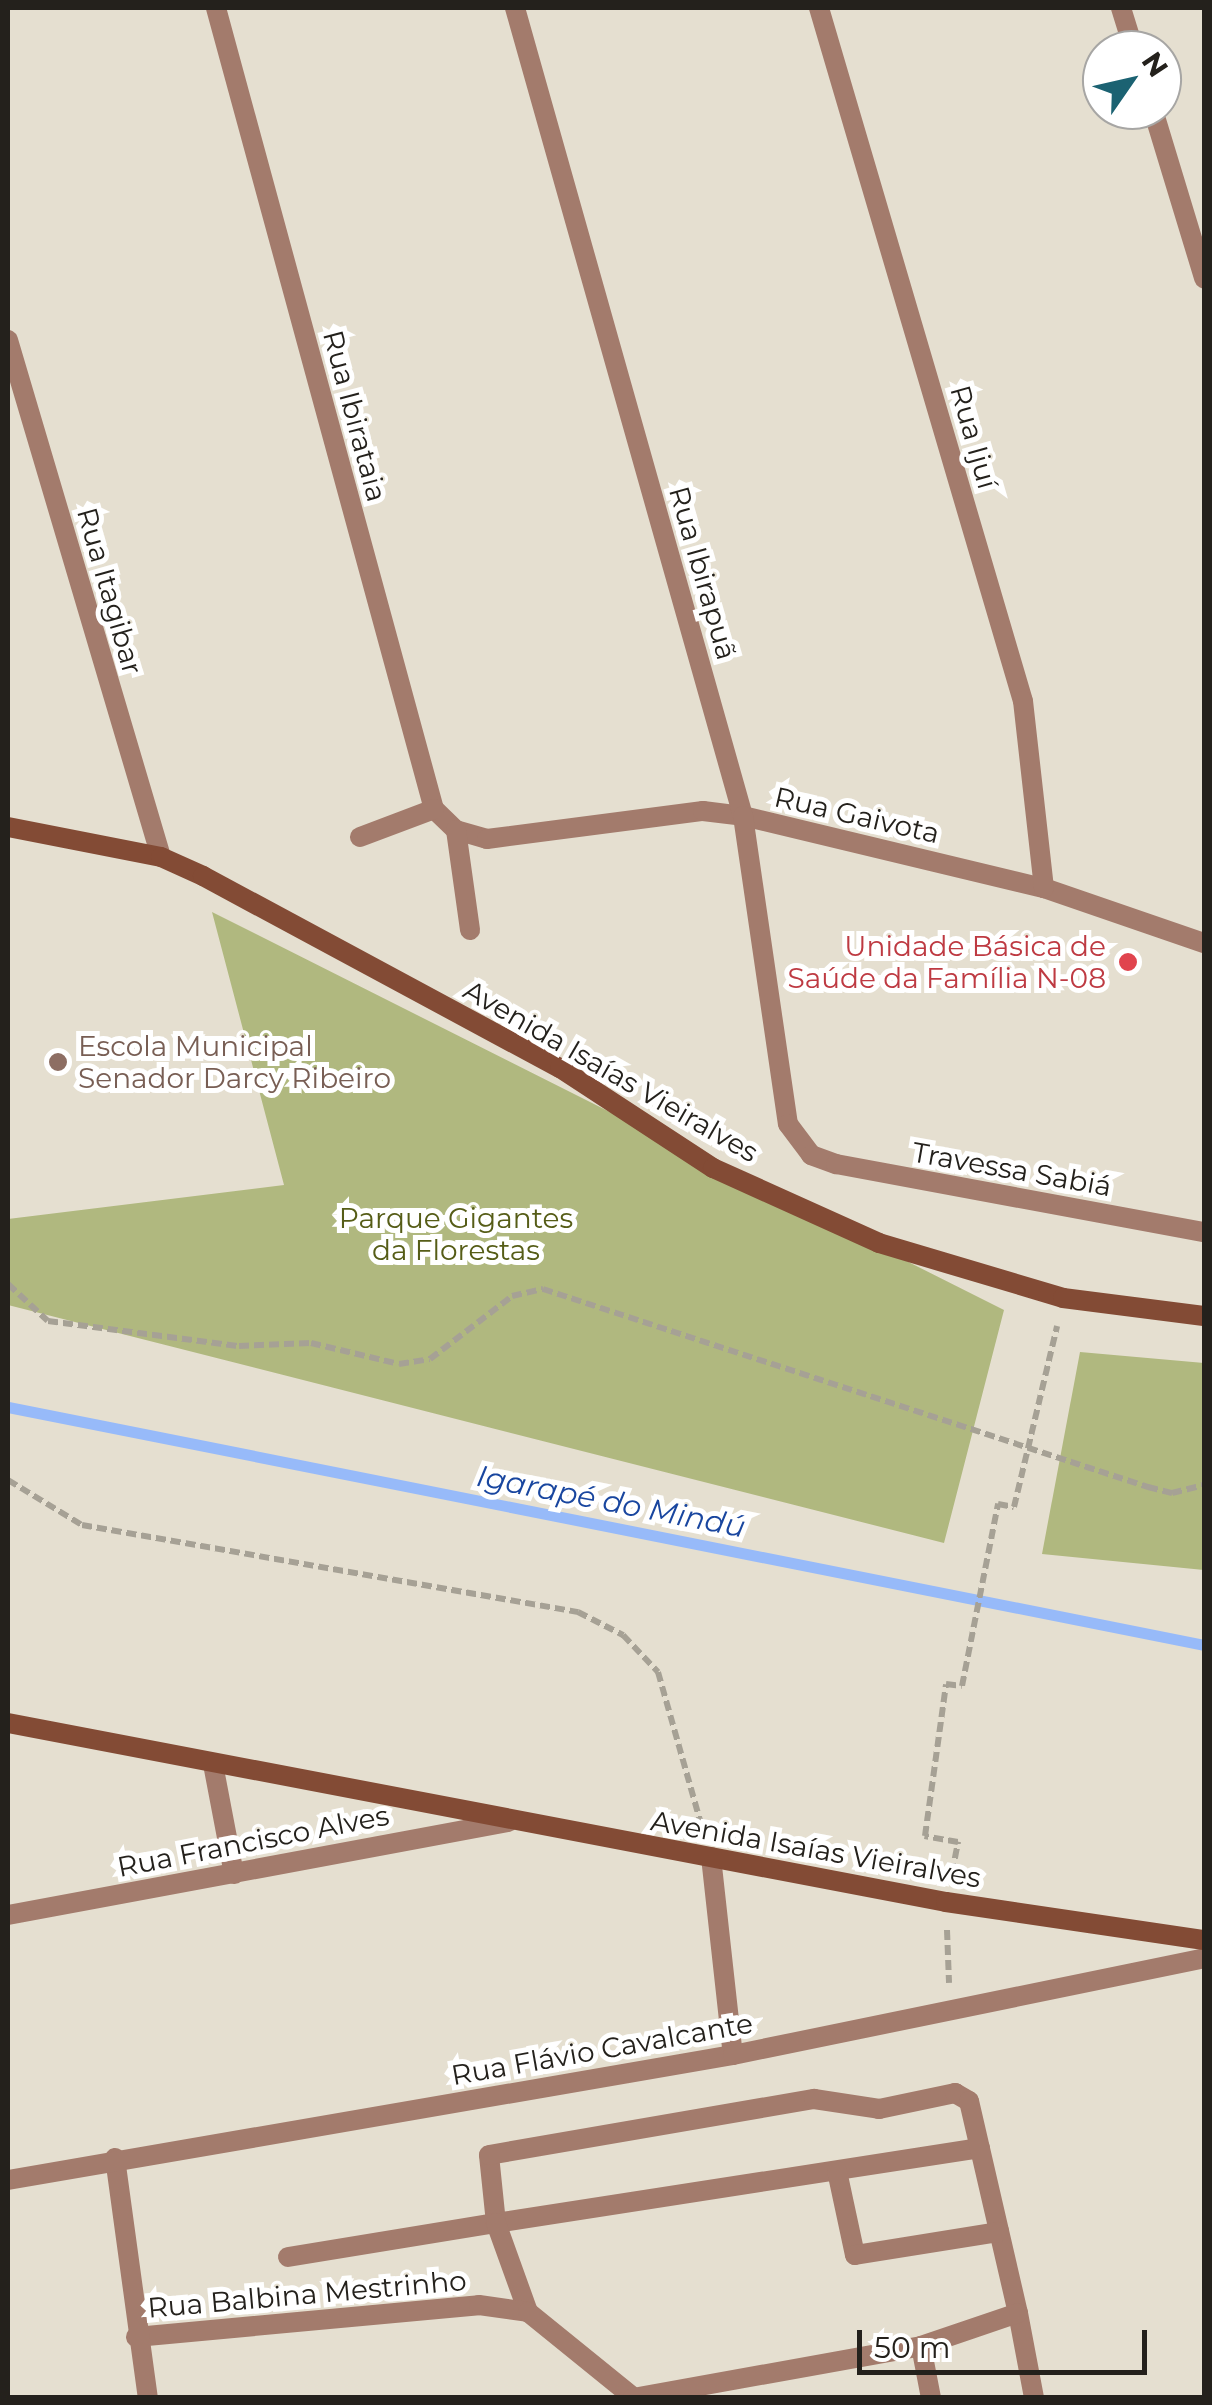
<!DOCTYPE html>
<html>
<head>
<meta charset="utf-8">
<style>
	body { margin:0 }
	#map { position:relative; width:1212px; height:2405px; overflow:hidden; background:#e5dfd0; font-family:Montserrat,sans-serif }
	div>[style] { position:absolute }
	.green>* { inset:0; background:#b0b87f }
	.stream>* { height:11px; margin:-5.5px; padding:0 5.5px; transform-origin:5.5px; border-radius:5.5px; background:#97baf9 }
	.path>* { height:6px; margin-top:-3px; transform-origin:0; background:repeating-linear-gradient(90deg,#a6a195 0 10px,transparent 0 15px) }
	.lane>* { height:20px; margin:-10px; padding:0 10px; transform-origin:10px; border-radius:10px; background:#a37b6c }
	.street>* { height:20px; margin:-10px; padding:0 10px; transform-origin:10px; border-radius:10px; background:#a37b6c }
	.secondary>* { height:20px; margin:-10px; padding:0 10px; transform-origin:10px; border-radius:10px; background:#834b35 }
	.dots>* { width:28px; height:28px; translate:-50% -50%; box-sizing:border-box; border:5px solid #fff; border-radius:50% }
	span { translate:-50% -50%; white-space:nowrap; text-align:center; line-height:1.15; -webkit-text-stroke:10px #fff; paint-order:stroke }
	.street-label { font-size:28px; color:#24211c }
	.health-label { font-size:28px; color:#be3a42 }
	.right { translate:-100% -50%; text-align:right }
	.education-label { font-size:28px; color:#785e54 }
	.left { translate:0 -50%; text-align:left }
	.park-label { font-size:28px; color:#565d17 }
	.water-label { font-size:30px; color:#19469f; font-style:italic }
	.frame { position:absolute; inset:0; border:10px solid #24211c; pointer-events:none }
	.north { position:absolute; left:1082px; top:30px; width:100px; height:100px; box-sizing:border-box; background:#fff; border:2px solid #a7a6a4; border-radius:50%; rotate:56deg; font-size:28px; font-weight:700; line-height:40px; text-align:center; color:#24211c }
	.north::after { content:''; display:block; margin:auto; width:35px; height:45px; background:#1b6272; clip-path:polygon(50% 0,100% 100%,50% 72%,0 100%) }
	.scale { position:absolute; left:857px; top:2330px; width:290px; height:45px; box-sizing:border-box; border:5px solid #24211c; border-top:0; padding-left:12px; font-size:30px; line-height:35px; white-space:nowrap; color:#24211c; -webkit-text-stroke:8px #fff; paint-order:stroke }
</style>
</head>
<body>
<div id="map">
	<div class="green">
		<div style="clip-path:polygon(212px 912px,1004px 1310px,944px 1543px,8px 1305px,8px 1219px,284px 1185px)"></div>
		<div style="clip-path:polygon(1080px 1352px,1204px 1363px,1204px 1570px,1042px 1554px)"></div>
	</div>
	<div class="stream">
		<div style="left:8px;top:1407px;width:1219px;rotate:11.25deg"></div>
	</div>
	<div class="path">
		<div style="left:8px;top:1284px;width:54px;rotate:42.8deg"></div>
		<div style="left:48px;top:1321px;width:193px;rotate:7.5deg"></div>
		<div style="left:239px;top:1346px;width:72px;rotate:-2.4deg"></div>
		<div style="left:311px;top:1343px;width:90px;rotate:13.4deg"></div>
		<div style="left:399px;top:1364px;width:31px;rotate:-9deg"></div>
		<div style="left:430px;top:1359px;width:103px;rotate:-37.5deg"></div>
		<div style="left:512px;top:1296px;width:32px;rotate:-13deg"></div>
		<div style="left:543px;top:1289px;width:637px;rotate:18.12deg"></div>
		<div style="left:1148px;top:1487px;width:25px;rotate:14deg"></div>
		<div style="left:1172px;top:1493px;width:33px;rotate:-14deg"></div>
		<div style="left:8px;top:1480px;width:87px;rotate:31.3deg"></div>
		<div style="left:82px;top:1525px;width:504px;rotate:9.95deg"></div>
		<div style="left:578px;top:1612px;width:51px;rotate:27.1deg"></div>
		<div style="left:623px;top:1635px;width:51px;rotate:46.6deg"></div>
		<div style="left:658px;top:1672px;width:161px;rotate:74.2deg"></div>
		<div style="left:952px;top:1873px;width:32px;rotate:-79deg"></div>
		<div style="left:958px;top:1842px;width:34px;rotate:-170deg"></div>
		<div style="left:925px;top:1836px;width:153px;rotate:-82.1deg"></div>
		<div style="left:946px;top:1684px;width:16px;rotate:7deg"></div>
		<div style="left:962px;top:1686px;width:186px;rotate:-78.8deg"></div>
		<div style="left:998px;top:1504px;width:16px;rotate:11deg"></div>
		<div style="left:1014px;top:1507px;width:186px;rotate:-76.6deg"></div>
		<div style="left:947px;top:1930px;width:53px;rotate:87.8deg"></div>
	</div>
	<div class="lane">
		<div style="left:711px;top:1857px;width:199px;rotate:83.7deg"></div>
		<div style="left:980px;top:2148px;width:490px;rotate:171.2deg"></div>
		<div style="left:496px;top:2223px;width:68px;rotate:-95.9deg"></div>
		<div style="left:489px;top:2155px;width:330px;rotate:-9.8deg"></div>
		<div style="left:814px;top:2099px;width:66px;rotate:8.7deg"></div>
		<div style="left:879px;top:2109px;width:78px;rotate:-11.9deg"></div>
		<div style="left:955px;top:2093px;width:16px;rotate:30deg"></div>
		<div style="left:969px;top:2101px;width:218px;rotate:77deg"></div>
		<div style="left:1018px;top:2313px;width:86px;rotate:79.3deg"></div>
		<div style="left:837px;top:2171px;width:86px;rotate:77.9deg"></div>
		<div style="left:855px;top:2255px;width:146px;rotate:-9.1deg"></div>
		<div style="left:288px;top:2257px;width:211px;rotate:-9.3deg"></div>
		<div style="left:496px;top:2223px;width:95px;rotate:70.2deg"></div>
		<div style="left:136px;top:2337px;width:344px;rotate:-5.3deg"></div>
		<div style="left:479px;top:2305px;width:49px;rotate:8.1deg"></div>
		<div style="left:528px;top:2312px;width:135px;rotate:39deg"></div>
		<div style="left:633px;top:2398px;width:293px;rotate:-10.2deg"></div>
		<div style="left:931px;top:2398px;width:53px;rotate:-100.9deg"></div>
		<div style="left:921px;top:2346px;width:102px;rotate:-18.8deg"></div>
	</div>
	<div class="street">
		<div style="left:216px;top:8px;width:830px;rotate:74.78deg"></div>
		<div style="left:434px;top:809px;width:30px;rotate:44deg"></div>
		<div style="left:456px;top:830px;width:32px;rotate:16deg"></div>
		<div style="left:487px;top:839px;width:218px;rotate:-7.4deg"></div>
		<div style="left:703px;top:811px;width:40px;rotate:7.1deg"></div>
		<div style="left:743px;top:816px;width:309px;rotate:13.5deg"></div>
		<div style="left:1044px;top:888px;width:169px;rotate:19deg"></div>
		<div style="left:515px;top:8px;width:840px;rotate:74.24deg"></div>
		<div style="left:743px;top:816px;width:311px;rotate:81.7deg"></div>
		<div style="left:788px;top:1124px;width:39px;rotate:53deg"></div>
		<div style="left:811px;top:1155px;width:27px;rotate:20deg"></div>
		<div style="left:836px;top:1164px;width:374px;rotate:10.5deg"></div>
		<div style="left:819px;top:8px;width:722px;rotate:73.6deg"></div>
		<div style="left:1023px;top:701px;width:188px;rotate:83.6deg"></div>
		<div style="left:1121px;top:8px;width:44px;rotate:72.8deg"></div>
		<div style="left:1153px;top:110px;width:176px;rotate:73.1deg"></div>
		<div style="left:8px;top:340px;width:539px;rotate:73.51deg"></div>
		<div style="left:456px;top:830px;width:101px;rotate:82deg"></div>
		<div style="left:360px;top:837px;width:79px;rotate:-20.7deg"></div>
		<div style="left:213px;top:1764px;width:112px;rotate:79.2deg"></div>
		<div style="left:8px;top:1915px;width:509px;rotate:-10.54deg"></div>
		<div style="left:115px;top:2158px;width:242px;rotate:82.2deg"></div>
		<div style="left:8px;top:2180px;width:736px;rotate:-9.78deg"></div>
		<div style="left:733px;top:2055px;width:481px;rotate:-11.6deg"></div>
	</div>
	<div class="secondary">
		<div style="left:8px;top:827px;width:156px;rotate:11.1deg"></div>
		<div style="left:161px;top:857px;width:46px;rotate:24.3deg"></div>
		<div style="left:203px;top:876px;width:405px;rotate:28.3deg"></div>
		<div style="left:560px;top:1068px;width:183px;rotate:33.2deg"></div>
		<div style="left:713px;top:1168px;width:182px;rotate:24.3deg"></div>
		<div style="left:879px;top:1243px;width:192px;rotate:16.6deg"></div>
		<div style="left:1063px;top:1298px;width:142px;rotate:7.3deg"></div>
		<div style="left:8px;top:1723px;width:955px;rotate:10.8deg"></div>
		<div style="left:946px;top:1902px;width:261px;rotate:8.4deg"></div>
	</div>
	<div class="dots">
		<div style="left:1128px;top:962px;background:#e0444e"></div>
		<div style="left:58px;top:1062px;background:#8d6e63"></div>
	</div>
	<div class="street-label">
		<span style="left:355px;top:416px;rotate:75deg">Rua Ibirataia</span>
		<span style="left:974px;top:437px;rotate:74deg">Rua Ijuí</span>
		<span style="left:703px;top:573px;rotate:74deg">Rua Ibirapuã</span>
		<span style="left:110px;top:591px;rotate:74deg">Rua Itagibar</span>
		<span style="left:857px;top:815px;rotate:13deg">Rua Gaivota</span>
		<span style="left:611px;top:1071px;rotate:30deg">Avenida Isaías Vieiralves</span>
		<span style="left:1012px;top:1169px;rotate:10deg">Travessa Sabiá</span>
		<span style="left:253px;top:1841px;rotate:-11deg">Rua Francisco Alves</span>
		<span style="left:816px;top:1849px;rotate:10deg">Avenida Isaías Vieiralves</span>
		<span style="left:602px;top:2049px;rotate:-10deg">Rua Flávio Cavalcante</span>
		<span style="left:307px;top:2294px;rotate:-5deg">Rua Balbina Mestrinho</span>
	</div>
	<div class="health-label">
		<span class="right" style="left:1106px;top:962px">Unidade Básica de<br>Saúde da Família N-08</span>
	</div>
	<div class="education-label">
		<span class="left" style="left:78px;top:1062px">Escola Municipal<br>Senador Darcy Ribeiro</span>
	</div>
	<div class="park-label">
		<span style="left:456px;top:1234px">Parque Gigantes<br>da Florestas</span>
	</div>
	<div class="water-label">
		<span style="left:611px;top:1502px;rotate:11deg">Igarapé do Mindú</span>
	</div>
	<div class="frame"></div>
	<div class="north">N</div>
	<div class="scale">50 m</div>
</div>
</body>
</html>
